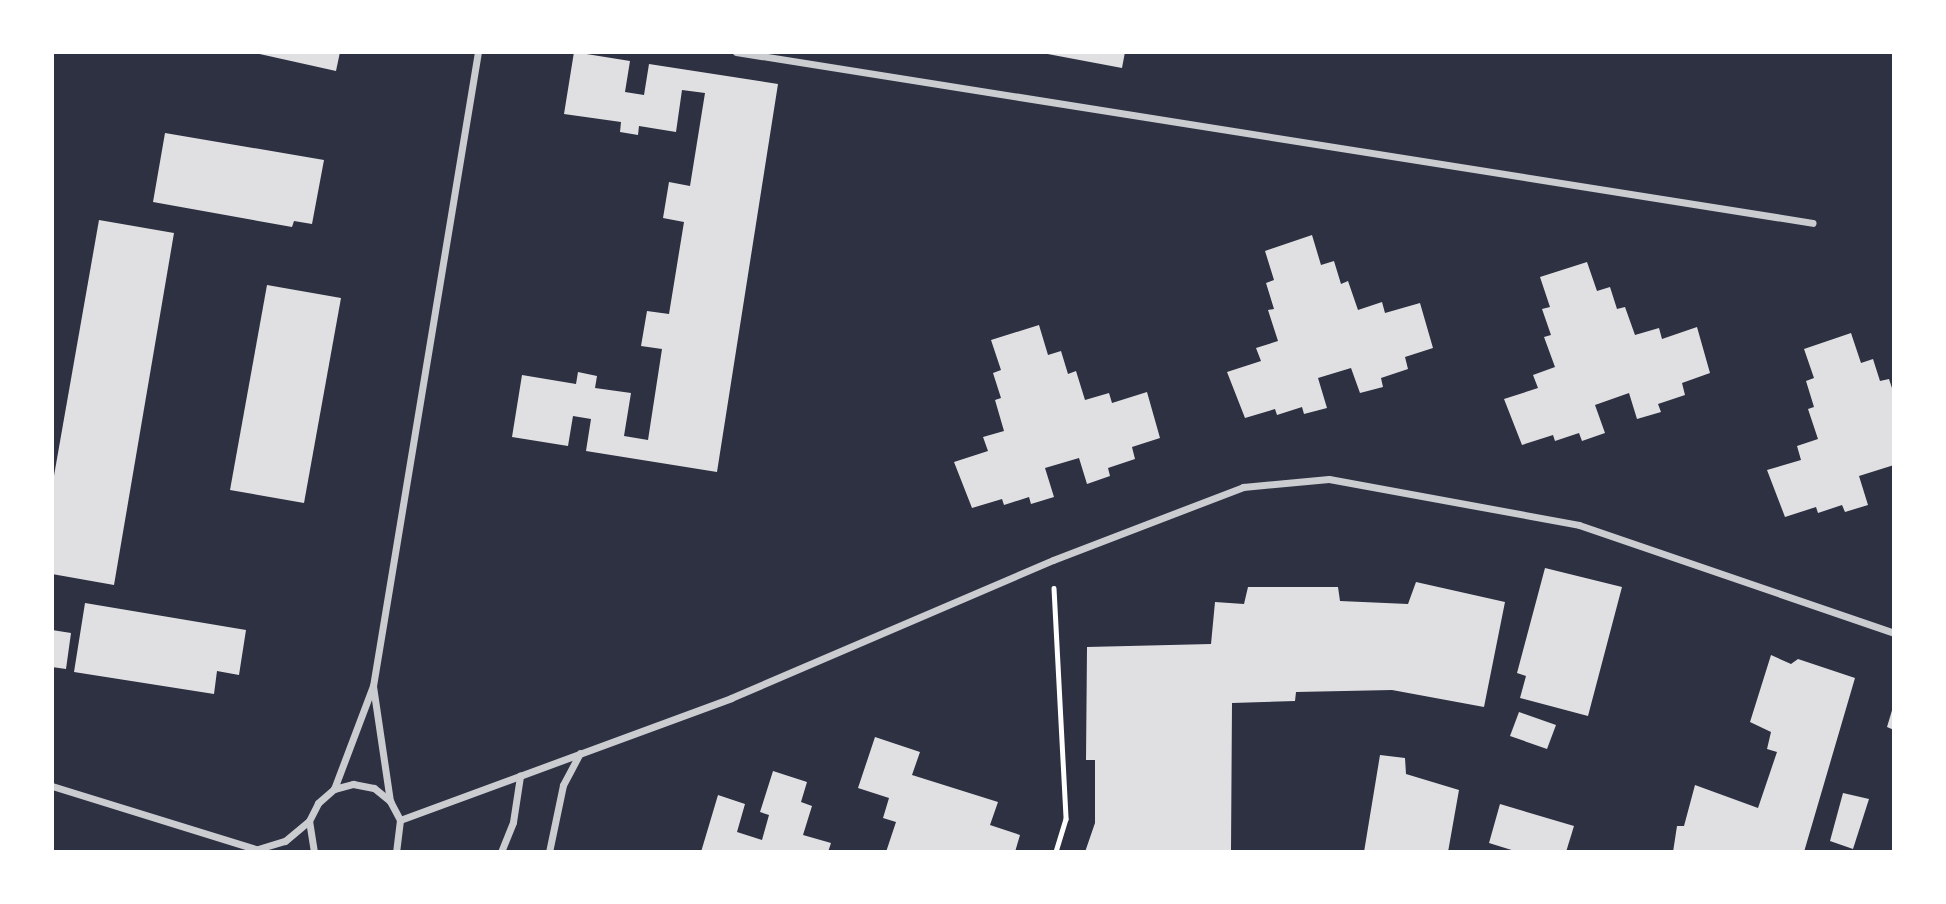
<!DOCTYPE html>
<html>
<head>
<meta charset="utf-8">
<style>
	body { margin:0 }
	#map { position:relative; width:1946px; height:904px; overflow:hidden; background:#2d3142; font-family:Helvetica,sans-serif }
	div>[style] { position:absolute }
	.building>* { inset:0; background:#e0e0e3 }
	.path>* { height:4.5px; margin:-2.25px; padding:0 2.25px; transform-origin:2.25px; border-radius:2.25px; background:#fff }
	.minor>* { height:7px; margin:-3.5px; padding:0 3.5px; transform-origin:3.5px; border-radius:3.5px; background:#caccd0 }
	span { translate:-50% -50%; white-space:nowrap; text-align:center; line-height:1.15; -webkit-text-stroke:7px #fff; paint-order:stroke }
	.frame { position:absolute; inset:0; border:54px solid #fff; pointer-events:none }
</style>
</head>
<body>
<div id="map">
	<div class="building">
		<div style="clip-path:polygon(251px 52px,340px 52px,336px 71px)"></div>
		<div style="clip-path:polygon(574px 52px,630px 61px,625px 92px,644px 95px,649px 64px,778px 84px,717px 472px,586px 451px,591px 419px,573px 416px,568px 446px,512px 437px,522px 375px,576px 384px,578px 372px,597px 376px,595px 388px,631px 393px,624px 436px,648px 440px,662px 349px,641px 346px,647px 311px,669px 314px,684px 222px,663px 218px,669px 182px,690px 186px,705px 93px,682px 90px,676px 132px,639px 126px,638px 135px,620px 132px,621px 122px,564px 114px)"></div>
		<div style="clip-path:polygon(1037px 52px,1125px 52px,1122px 68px)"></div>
		<div style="clip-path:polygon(165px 133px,324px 160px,312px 224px,294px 221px,292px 227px,153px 202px)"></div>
		<div style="clip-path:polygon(99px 220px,174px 233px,114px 585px,52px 574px,52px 487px)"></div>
		<div style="clip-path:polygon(1312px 235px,1321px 265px,1334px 261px,1341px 284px,1348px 281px,1358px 310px,1382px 302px,1385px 313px,1420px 303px,1433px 348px,1405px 357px,1408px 369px,1381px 378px,1383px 387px,1360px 393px,1351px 368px,1318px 378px,1327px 408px,1304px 414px,1302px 407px,1277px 415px,1275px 409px,1245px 418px,1227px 372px,1261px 361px,1256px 348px,1278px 341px,1268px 310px,1274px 309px,1266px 283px,1274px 280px,1265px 251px)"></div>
		<div style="clip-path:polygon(1587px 262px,1597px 291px,1610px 287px,1617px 309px,1625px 307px,1635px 335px,1659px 328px,1662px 339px,1697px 327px,1710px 373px,1682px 383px,1685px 395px,1658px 404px,1661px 412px,1637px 419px,1629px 393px,1595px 405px,1605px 433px,1582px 441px,1579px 433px,1555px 441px,1553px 435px,1522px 445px,1504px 399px,1538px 388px,1533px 375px,1555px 367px,1544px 337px,1551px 335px,1542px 309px,1550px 307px,1540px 277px)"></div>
		<div style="clip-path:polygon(267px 285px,341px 298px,304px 503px,230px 490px)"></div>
		<div style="clip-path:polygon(1039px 325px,1048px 355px,1061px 351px,1068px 374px,1076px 371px,1085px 400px,1109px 393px,1112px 403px,1147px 392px,1160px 438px,1132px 447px,1135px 459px,1108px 468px,1110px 476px,1087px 484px,1079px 458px,1045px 468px,1054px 497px,1031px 504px,1029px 497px,1004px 505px,1002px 499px,972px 508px,954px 462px,988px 451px,983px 437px,1004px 431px,995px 400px,1001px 398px,993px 373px,1001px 370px,991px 340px)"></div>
		<div style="clip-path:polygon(1851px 333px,1861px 363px,1873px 359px,1880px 381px,1889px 379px,1894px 394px,1894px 465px,1859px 476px,1868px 505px,1845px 512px,1842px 505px,1818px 513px,1816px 507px,1785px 517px,1767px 470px,1801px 460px,1797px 446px,1818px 439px,1808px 409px,1814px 407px,1806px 381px,1814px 378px,1804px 349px)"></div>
		<div style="clip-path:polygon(1545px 568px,1622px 587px,1588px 716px,1520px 698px,1526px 676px,1517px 673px)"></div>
		<div style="clip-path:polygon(1416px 582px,1505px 602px,1484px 707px,1392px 690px,1296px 692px,1295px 701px,1232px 703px,1231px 852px,1085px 852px,1095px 823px,1095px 760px,1086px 760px,1087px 647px,1211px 644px,1215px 602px,1244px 604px,1248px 587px,1338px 587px,1340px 601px,1408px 604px)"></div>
		<div style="clip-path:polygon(85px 603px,246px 630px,239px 675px,217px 671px,214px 694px,74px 672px)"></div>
		<div style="clip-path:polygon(52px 630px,71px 633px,66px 669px,52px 667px)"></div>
		<div style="clip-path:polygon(1771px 655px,1791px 664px,1798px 659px,1855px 678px,1804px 852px,1673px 852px,1677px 826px,1684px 826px,1695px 785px,1758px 808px,1777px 752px,1767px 749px,1771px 732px,1750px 722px)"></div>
		<div style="clip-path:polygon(1893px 707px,1894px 708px,1894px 730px,1887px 727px)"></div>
		<div style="clip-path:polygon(1519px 712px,1556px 725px,1547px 749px,1510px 736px)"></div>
		<div style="clip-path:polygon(875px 737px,920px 752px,912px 775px,998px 802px,990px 825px,1020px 835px,1015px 852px,886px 852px,896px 822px,883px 818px,889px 798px,858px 788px)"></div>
		<div style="clip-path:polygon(1380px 755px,1405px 758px,1406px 774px,1459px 790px,1448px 852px,1364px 852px)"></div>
		<div style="clip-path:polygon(773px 771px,807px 782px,801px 802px,812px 806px,803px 835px,831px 843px,828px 852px,701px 852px,718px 795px,745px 804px,737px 832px,762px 840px,769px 815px,760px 812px)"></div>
		<div style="clip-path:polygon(1843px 793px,1869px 799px,1853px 849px,1830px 841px)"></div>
		<div style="clip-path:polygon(1500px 804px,1574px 826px,1566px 852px,1518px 852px,1489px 843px)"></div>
	</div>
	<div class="path">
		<div style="left:1054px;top:588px;width:231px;rotate:87deg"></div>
		<div style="left:1066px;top:819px;width:34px;rotate:107deg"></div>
	</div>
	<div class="minor">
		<div style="left:736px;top:52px;width:1090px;rotate:9.02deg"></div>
		<div style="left:373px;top:686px;width:116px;rotate:81.6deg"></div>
		<div style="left:52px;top:786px;width:223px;rotate:17.2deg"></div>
		<div style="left:334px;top:789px;width:110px;rotate:-69.3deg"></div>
		<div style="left:373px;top:686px;width:643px;rotate:-80.6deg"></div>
		<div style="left:400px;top:820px;width:353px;rotate:-20.2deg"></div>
		<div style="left:731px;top:698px;width:350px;rotate:-23.2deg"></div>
		<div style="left:1053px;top:560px;width:204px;rotate:-21deg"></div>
		<div style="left:1243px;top:487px;width:86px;rotate:-5.3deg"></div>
		<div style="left:1329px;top:479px;width:254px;rotate:10.4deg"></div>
		<div style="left:1579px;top:525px;width:333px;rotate:18.9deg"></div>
		<div style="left:258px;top:849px;width:28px;rotate:-17deg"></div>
		<div style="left:285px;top:841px;width:31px;rotate:-40deg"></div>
		<div style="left:314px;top:852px;width:31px;rotate:-99deg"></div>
		<div style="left:309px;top:821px;width:20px;rotate:-63deg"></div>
		<div style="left:318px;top:803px;width:21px;rotate:-41deg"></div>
		<div style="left:334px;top:789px;width:20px;rotate:-15deg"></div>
		<div style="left:353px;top:784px;width:21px;rotate:11deg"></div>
		<div style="left:374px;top:788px;width:21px;rotate:39deg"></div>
		<div style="left:390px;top:801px;width:21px;rotate:62deg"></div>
		<div style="left:400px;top:820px;width:32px;rotate:97deg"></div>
		<div style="left:501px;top:852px;width:32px;rotate:-68deg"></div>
		<div style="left:513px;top:822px;width:47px;rotate:-81.3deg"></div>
		<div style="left:549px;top:852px;width:68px;rotate:-78.2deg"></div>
		<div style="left:563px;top:785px;width:36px;rotate:-62deg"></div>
	</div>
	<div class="frame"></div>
</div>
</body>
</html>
